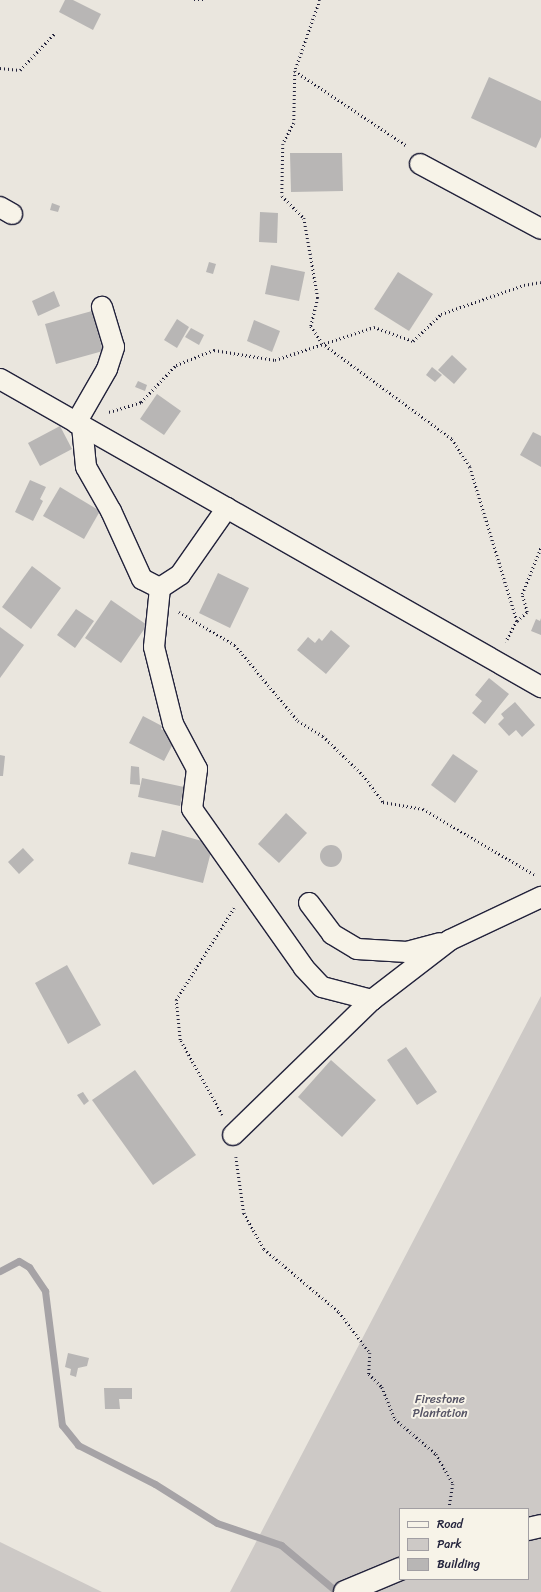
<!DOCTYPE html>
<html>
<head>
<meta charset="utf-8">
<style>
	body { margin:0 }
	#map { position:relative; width:541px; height:1592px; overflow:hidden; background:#eae6de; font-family:Sriracha,sans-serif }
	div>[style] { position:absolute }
	.green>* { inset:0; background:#cdc9c6 }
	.stream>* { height:7px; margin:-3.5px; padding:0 3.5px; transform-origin:3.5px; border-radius:3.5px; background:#a6a3a6 }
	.building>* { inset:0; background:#b8b6b5 }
	.round { border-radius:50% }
	.path>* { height:2.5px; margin-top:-1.25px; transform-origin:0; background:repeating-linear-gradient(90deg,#22223b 0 1px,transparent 0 4px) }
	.roads { filter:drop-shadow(1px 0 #22223b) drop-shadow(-1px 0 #22223b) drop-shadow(0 1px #22223b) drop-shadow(0 -1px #22223b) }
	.minor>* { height:20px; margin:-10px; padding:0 10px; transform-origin:10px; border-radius:10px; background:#f7f3e8 }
	.primary>* { height:22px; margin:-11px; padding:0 11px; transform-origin:11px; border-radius:11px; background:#f7f3e8 }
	span { translate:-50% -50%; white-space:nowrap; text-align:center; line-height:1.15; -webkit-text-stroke:4px #f7f3e8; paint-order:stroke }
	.park-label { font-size:12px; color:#555465 }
	.legend { position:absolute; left:399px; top:1508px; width:130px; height:72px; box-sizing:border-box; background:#f7f3e8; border:1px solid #a29fa3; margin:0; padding:5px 7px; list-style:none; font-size:12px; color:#22223b }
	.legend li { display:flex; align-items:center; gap:8px; height:20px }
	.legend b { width:20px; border:1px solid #a29fa3 }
</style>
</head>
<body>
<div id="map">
	<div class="green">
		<div style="clip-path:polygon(evenodd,541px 996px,541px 1592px,230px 1592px,541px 996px,400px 1509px,528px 1509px,528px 1579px,400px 1579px,400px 1509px)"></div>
		<div style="clip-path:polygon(0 1542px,102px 1592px,0 1592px)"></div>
	</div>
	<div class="stream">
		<div style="left:0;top:1271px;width:21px;rotate:-28deg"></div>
		<div style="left:19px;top:1261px;width:12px;rotate:31deg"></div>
		<div style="left:29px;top:1267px;width:29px;rotate:56deg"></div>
		<div style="left:45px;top:1291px;width:135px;rotate:82.8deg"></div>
		<div style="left:62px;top:1425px;width:26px;rotate:51deg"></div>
		<div style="left:78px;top:1445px;width:86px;rotate:26.9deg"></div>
		<div style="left:155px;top:1484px;width:73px;rotate:32.2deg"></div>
		<div style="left:217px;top:1523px;width:68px;rotate:19deg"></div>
		<div style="left:281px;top:1545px;width:73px;rotate:40deg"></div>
	</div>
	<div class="building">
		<div style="clip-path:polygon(65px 0,73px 0,101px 14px,93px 30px,59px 12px)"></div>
		<div style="clip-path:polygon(489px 77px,541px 101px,541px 137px,536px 148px,471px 118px)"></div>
		<div style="clip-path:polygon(290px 153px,342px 153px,343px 191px,291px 192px)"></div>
		<div style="clip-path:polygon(52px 203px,60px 206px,58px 212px,50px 210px)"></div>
		<div style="clip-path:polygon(260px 212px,278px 213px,277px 243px,259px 242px)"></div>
		<div style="clip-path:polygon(209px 262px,216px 264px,213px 274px,206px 272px)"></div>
		<div style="clip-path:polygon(271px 265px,305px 272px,299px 301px,265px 294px)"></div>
		<div style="clip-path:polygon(398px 272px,433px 294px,409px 331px,374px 309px)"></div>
		<div style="clip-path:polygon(54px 291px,60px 306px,38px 316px,32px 301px)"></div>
		<div style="clip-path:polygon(92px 311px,103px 351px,56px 364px,45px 324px)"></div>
		<div style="clip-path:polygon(177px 319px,189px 327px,177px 348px,164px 340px)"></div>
		<div style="clip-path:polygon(254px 320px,280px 331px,272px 352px,247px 341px)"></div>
		<div style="clip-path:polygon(191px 328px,204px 335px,199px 345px,185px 337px)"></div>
		<div style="clip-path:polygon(452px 355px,467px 369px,454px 384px,438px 370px)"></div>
		<div style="clip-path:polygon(432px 367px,442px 375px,435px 382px,426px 375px)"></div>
		<div style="clip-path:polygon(138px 381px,147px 385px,145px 391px,135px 387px)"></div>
		<div style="clip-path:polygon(157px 394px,181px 411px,164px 435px,140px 419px)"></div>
		<div style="clip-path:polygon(60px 426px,72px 449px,40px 466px,28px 443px)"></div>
		<div style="clip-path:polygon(533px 432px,541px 436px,541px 467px,520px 455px)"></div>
		<div style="clip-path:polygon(30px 480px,46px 487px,40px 499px,43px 501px,33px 521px,15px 512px)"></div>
		<div style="clip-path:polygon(60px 487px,100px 511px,84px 539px,43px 516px)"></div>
		<div style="clip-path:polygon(32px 566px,61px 588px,31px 629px,2px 607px)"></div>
		<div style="clip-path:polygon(218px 573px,249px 588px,230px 628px,199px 613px)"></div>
		<div style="clip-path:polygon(111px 600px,147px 625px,121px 663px,85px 638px)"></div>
		<div style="clip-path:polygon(76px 609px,94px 621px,75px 648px,57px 635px)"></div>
		<div style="clip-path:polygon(541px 618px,541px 635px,531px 631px,536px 619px,540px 621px)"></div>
		<div style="clip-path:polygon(0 627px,24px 645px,0 678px)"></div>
		<div style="clip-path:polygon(331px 630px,350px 646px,326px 674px,297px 650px,308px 637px,315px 643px,319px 638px,322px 641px)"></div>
		<div style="clip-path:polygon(489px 678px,509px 694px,485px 724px,472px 713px,482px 701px,475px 695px)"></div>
		<div style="clip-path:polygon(515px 702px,535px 725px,522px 737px,516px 730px,509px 736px,498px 724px,504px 718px,501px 714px)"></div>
		<div style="clip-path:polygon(143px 716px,162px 726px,161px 729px,176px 738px,164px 761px,129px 743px)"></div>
		<div style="clip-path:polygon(453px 754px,478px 771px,455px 803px,431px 785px)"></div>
		<div style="clip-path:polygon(0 755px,5px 756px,3px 776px,0 776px)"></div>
		<div style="clip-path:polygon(131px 766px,139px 767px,140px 785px,130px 784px)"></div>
		<div style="clip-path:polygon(142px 778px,184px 787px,180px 806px,138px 797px)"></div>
		<div style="clip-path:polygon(286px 813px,307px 833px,279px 863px,258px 844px)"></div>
		<div style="clip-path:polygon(162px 830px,213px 844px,203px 883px,128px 864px,131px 852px,155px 857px)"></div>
		<div class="round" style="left:320px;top:845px;width:22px;height:22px"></div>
		<div style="clip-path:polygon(23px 848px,34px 860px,19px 874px,8px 862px)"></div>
		<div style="clip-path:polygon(67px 965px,101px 1025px,68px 1044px,35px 983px)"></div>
		<div style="clip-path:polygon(406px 1047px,437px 1092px,417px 1105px,387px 1060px)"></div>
		<div style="clip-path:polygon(331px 1060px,376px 1100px,342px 1137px,298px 1097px)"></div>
		<div style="clip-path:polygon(135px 1070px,196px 1155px,153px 1185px,92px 1100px)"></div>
		<div style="clip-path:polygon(83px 1092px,89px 1101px,84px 1105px,77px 1095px)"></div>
		<div style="clip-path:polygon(68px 1353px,89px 1358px,87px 1366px,78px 1368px,76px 1377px,70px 1375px,71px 1369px,65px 1367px)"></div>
		<div style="clip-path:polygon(104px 1388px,132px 1388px,132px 1399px,119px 1399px,120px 1409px,105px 1409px)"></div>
	</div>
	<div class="path">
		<div style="left:194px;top:0;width:11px"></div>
		<div style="left:320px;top:0;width:75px;rotate:109.4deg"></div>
		<div style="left:295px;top:71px;width:52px;rotate:91.1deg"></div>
		<div style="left:294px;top:123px;width:24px;rotate:118deg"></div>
		<div style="left:283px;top:144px;width:52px;rotate:91.1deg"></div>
		<div style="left:282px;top:196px;width:31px;rotate:45deg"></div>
		<div style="left:304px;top:218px;width:81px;rotate:80.1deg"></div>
		<div style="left:318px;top:298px;width:29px;rotate:104deg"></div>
		<div style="left:311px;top:326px;width:20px;rotate:57deg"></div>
		<div style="left:322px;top:343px;width:162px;rotate:36.4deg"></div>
		<div style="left:452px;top:439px;width:33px;rotate:57deg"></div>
		<div style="left:470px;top:467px;width:161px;rotate:73deg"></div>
		<div style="left:517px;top:621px;width:24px;rotate:118deg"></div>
		<div style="left:0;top:68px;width:20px;rotate:6deg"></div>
		<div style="left:20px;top:70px;width:51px;rotate:-46.6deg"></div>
		<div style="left:295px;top:71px;width:135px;rotate:33.8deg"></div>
		<div style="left:109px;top:412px;width:34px;rotate:-17deg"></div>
		<div style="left:141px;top:402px;width:51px;rotate:-46.6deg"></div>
		<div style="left:176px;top:365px;width:41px;rotate:-21.5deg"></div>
		<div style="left:214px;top:350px;width:62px;rotate:9.3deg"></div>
		<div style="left:275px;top:360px;width:104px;rotate:-18.4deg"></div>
		<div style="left:374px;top:327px;width:41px;rotate:19.7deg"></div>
		<div style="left:413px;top:341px;width:39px;rotate:-44deg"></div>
		<div style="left:441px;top:314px;width:88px;rotate:-19.3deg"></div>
		<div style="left:524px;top:285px;width:17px;rotate:-10deg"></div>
		<div style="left:179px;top:612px;width:65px;rotate:30.5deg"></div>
		<div style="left:235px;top:645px;width:99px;rotate:50.3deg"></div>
		<div style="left:298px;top:721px;width:29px;rotate:31deg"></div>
		<div style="left:323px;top:736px;width:56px;rotate:44.3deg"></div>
		<div style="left:363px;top:775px;width:34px;rotate:53deg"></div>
		<div style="left:383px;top:802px;width:41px;rotate:9.9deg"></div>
		<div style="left:423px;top:809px;width:130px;rotate:30.5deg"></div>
		<div style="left:517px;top:621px;width:13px;rotate:-42deg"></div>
		<div style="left:527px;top:612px;width:19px;rotate:-106deg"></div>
		<div style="left:522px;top:594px;width:51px;rotate:-68deg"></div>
		<div style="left:222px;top:1115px;width:86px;rotate:-119.2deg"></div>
		<div style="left:180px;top:1040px;width:40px;rotate:-95.7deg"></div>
		<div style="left:176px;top:1000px;width:109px;rotate:-57.8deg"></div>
		<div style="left:236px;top:1157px;width:57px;rotate:81.9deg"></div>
		<div style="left:244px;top:1213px;width:41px;rotate:60.9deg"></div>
		<div style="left:264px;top:1249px;width:98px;rotate:40deg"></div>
		<div style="left:339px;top:1312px;width:51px;rotate:52.9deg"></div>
		<div style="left:370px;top:1353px;width:21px;rotate:93deg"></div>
		<div style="left:369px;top:1374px;width:18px;rotate:45deg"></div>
		<div style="left:382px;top:1387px;width:35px;rotate:68deg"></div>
		<div style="left:395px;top:1419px;width:54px;rotate:40.5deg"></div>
		<div style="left:436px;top:1454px;width:34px;rotate:60deg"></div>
		<div style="left:453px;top:1484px;width:25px;rotate:99deg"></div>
	</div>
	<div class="roads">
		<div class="minor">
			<div style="left:420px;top:164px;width:137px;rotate:28.2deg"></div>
			<div style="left:0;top:207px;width:14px;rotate:30deg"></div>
			<div style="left:0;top:379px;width:623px;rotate:29.65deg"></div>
			<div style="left:76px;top:423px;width:62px;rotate:-60.1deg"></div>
			<div style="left:107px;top:369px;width:23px;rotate:-72deg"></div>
			<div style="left:114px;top:347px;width:42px;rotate:-106.7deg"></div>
			<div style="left:82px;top:426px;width:41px;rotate:84.4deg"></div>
			<div style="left:86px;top:467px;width:51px;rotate:60.4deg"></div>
			<div style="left:111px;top:511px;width:75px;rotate:65.5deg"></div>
			<div style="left:142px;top:579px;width:20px;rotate:27deg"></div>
			<div style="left:160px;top:588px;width:24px;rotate:-33deg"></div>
			<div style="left:180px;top:575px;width:82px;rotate:-55deg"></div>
			<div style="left:160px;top:588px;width:59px;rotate:95.8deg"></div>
			<div style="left:154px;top:647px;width:79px;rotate:76.1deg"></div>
			<div style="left:173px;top:724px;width:51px;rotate:61.9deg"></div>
			<div style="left:197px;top:769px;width:40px;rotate:97.1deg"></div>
			<div style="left:192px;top:809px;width:194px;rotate:54.8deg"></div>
			<div style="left:304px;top:968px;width:26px;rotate:47deg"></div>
			<div style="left:322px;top:987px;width:52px;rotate:14.6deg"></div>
			<div style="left:309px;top:903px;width:39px;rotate:53deg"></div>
			<div style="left:332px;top:934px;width:29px;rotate:31deg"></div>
			<div style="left:357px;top:949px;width:50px;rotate:3.4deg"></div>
			<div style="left:407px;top:952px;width:34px;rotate:-15deg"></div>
			<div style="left:233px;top:1135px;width:194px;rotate:-44.2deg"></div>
			<div style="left:372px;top:1000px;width:98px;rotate:-37.6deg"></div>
			<div style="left:450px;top:940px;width:101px;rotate:-25.3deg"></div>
		</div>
		<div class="primary">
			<div style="left:528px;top:1529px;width:13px;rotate:-13deg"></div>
			<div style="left:345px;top:1592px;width:60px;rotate:-22.7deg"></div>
		</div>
	</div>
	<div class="park-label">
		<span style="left:440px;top:1407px">Firestone<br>Plantation</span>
	</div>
	<ul class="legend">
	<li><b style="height:5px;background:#f7f3e8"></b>Road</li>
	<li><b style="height:11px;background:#cdc9c6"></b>Park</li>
	<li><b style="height:11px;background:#b8b6b5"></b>Building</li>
	</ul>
</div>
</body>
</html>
